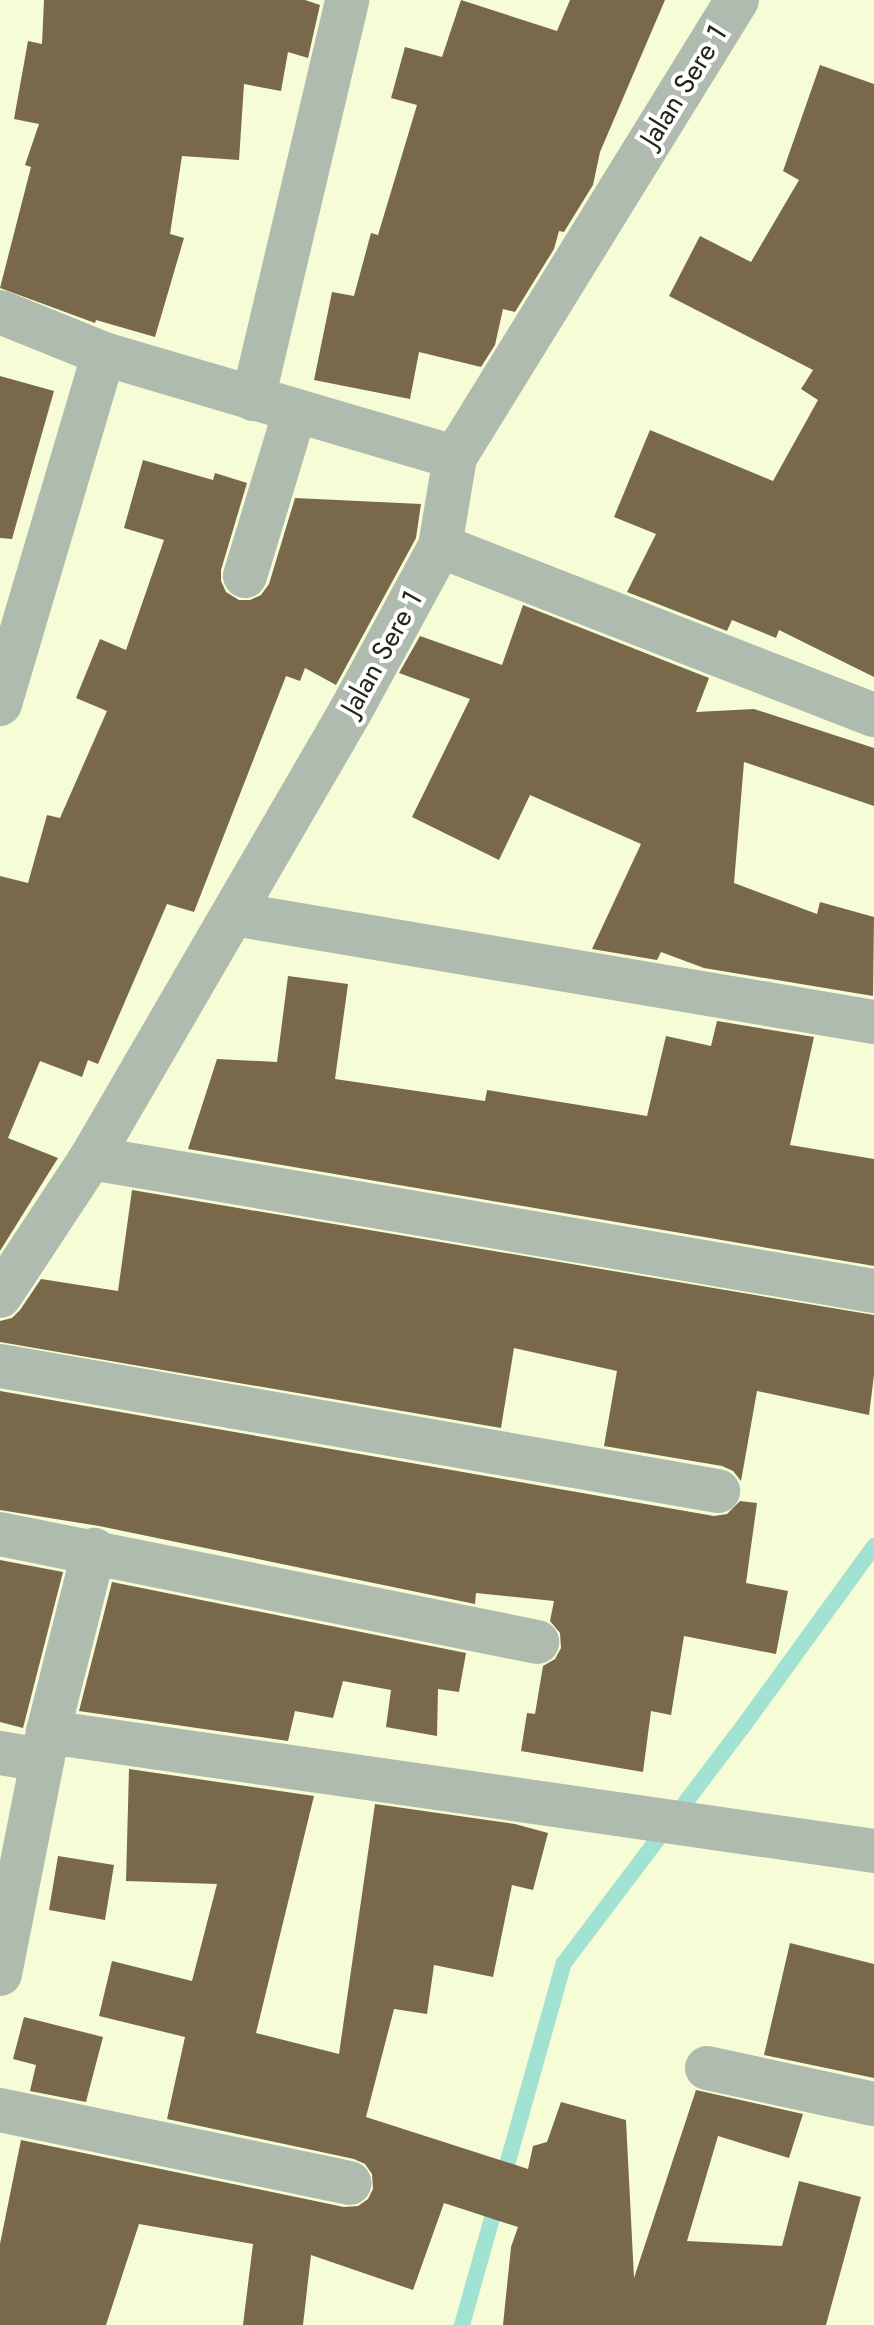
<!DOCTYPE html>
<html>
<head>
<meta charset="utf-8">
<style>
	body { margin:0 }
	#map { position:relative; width:874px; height:2325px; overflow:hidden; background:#f6fcd6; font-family:Jost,sans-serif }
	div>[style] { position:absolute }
	.stream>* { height:16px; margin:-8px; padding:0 8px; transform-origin:8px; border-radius:8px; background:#a1e2d2 }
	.building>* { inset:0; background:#796849 }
	.minor>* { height:44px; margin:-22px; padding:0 22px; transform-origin:22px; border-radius:22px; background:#aebbae }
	span { translate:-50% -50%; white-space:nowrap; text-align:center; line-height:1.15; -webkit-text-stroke:8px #fff; paint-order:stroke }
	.street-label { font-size:28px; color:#252719 }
</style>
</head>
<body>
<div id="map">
	<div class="stream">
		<div style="left:462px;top:2325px;width:376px;rotate:-74.3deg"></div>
		<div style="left:564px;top:1963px;width:295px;rotate:-52.9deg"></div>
		<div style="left:742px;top:1728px;width:225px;rotate:-54deg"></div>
	</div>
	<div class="building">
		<div style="clip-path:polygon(44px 0,305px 0,320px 5px,308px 58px,288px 52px,281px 91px,244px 84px,239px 160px,182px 156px,170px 234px,184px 238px,155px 337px,96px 320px,95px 323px,0 288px,31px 167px,25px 165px,39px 124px,14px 119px,28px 41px,42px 44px)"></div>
		<div style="clip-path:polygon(461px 0,557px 31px,570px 0,665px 0,600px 152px,593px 185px,564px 232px,559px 231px,554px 249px,515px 312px,503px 309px,495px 345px,481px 367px,419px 352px,410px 399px,314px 380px,332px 292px,354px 296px,371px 233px,378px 235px,417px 105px,391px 98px,405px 47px,442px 57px)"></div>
		<div style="clip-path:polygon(820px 65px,874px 84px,874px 677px,779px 630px,776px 638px,732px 620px,727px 631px,627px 592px,656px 534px,614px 517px,650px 430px,773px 481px,818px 400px,801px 389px,813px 370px,669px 296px,700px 236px,751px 262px,799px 180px,783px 171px)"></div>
		<div style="clip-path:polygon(0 376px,54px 391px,12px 539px,0 538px)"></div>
		<div style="clip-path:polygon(143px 460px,213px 480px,215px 473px,247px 483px,221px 570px,221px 581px,226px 592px,239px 600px,250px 600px,261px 595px,269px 584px,295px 498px,421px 504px,416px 538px,336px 685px,305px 668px,300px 681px,286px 676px,194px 912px,167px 904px,98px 1064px,88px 1060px,82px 1077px,40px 1061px,8px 1138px,58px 1158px,0 1251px,0 876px,28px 883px,47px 815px,60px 818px,107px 711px,76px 698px,100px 639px,126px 650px,164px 540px,124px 528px)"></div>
		<div style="clip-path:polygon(523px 605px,709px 678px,696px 712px,754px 709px,874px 748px,874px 806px,744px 762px,734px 883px,817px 914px,820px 902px,874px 917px,873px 996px,704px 968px,661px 952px,657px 960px,592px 949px,641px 844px,530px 795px,499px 860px,412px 817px,470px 699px,399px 673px,420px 636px,502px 665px)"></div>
		<div style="clip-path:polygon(288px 976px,348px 984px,335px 1079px,485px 1101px,487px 1090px,647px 1116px,666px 1036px,711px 1046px,717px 1021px,814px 1037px,790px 1145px,874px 1159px,874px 1266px,188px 1149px,217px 1059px,277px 1062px)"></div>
		<div style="clip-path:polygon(132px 1190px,874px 1315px,874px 1375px,869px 1415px,757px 1391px,741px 1481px,733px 1471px,722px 1466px,604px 1446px,617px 1371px,514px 1348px,501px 1428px,0 1342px,0 1321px,12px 1318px,20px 1310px,41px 1279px,118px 1291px)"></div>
		<div style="clip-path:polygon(0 1391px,714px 1516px,727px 1514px,740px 1501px,757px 1503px,746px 1583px,788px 1591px,776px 1654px,684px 1636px,671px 1715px,651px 1711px,643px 1772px,521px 1751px,527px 1713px,535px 1714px,543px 1666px,555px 1659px,561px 1648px,560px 1633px,550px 1621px,554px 1601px,476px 1593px,475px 1604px,99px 1526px,0 1510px)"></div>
		<div style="clip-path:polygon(0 1560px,63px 1572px,23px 1728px,0 1722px)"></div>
		<div style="clip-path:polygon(112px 1582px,466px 1653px,459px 1692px,438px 1689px,437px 1736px,386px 1727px,391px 1690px,343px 1681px,333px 1718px,295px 1711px,288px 1741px,79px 1711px)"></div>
		<div style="clip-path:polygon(129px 1769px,314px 1796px,256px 2033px,339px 2054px,375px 1804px,515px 1824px,548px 1833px,533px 1890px,512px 1885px,493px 1977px,434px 1965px,427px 2014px,394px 2009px,366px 2117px,528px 2169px,533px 2146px,547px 2142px,561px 2102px,626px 2120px,634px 2278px,696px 2090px,803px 2114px,789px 2158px,718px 2136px,687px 2241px,782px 2246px,799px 2181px,861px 2197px,826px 2325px,503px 2325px,511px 2247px,518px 2227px,444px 2203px,413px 2290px,311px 2255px,303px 2325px,243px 2325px,253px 2244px,139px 2224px,106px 2325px,0 2325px,0 2244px,21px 2140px,344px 2207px,358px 2206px,368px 2199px,373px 2189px,372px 2174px,365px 2164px,354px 2159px,167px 2119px,185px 2037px,99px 2016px,112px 1961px,192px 1981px,217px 1884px,126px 1881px)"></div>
		<div style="clip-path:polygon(58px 1856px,114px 1865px,105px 1920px,49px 1910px)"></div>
		<div style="clip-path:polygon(790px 1943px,874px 1964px,874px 2078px,764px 2055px)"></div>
		<div style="clip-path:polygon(24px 2017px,103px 2037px,86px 2102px,30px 2091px,36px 2065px,13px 2059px)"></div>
	</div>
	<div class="minor">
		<div style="left:0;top:312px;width:112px;rotate:22deg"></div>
		<div style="left:104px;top:354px;width:366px;rotate:16.4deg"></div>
		<div style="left:253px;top:399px;width:410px;rotate:-76.7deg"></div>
		<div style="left:440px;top:546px;width:466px;rotate:21.3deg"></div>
		<div style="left:245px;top:576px;width:172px;rotate:-73.1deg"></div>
		<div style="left:0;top:704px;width:365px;rotate:-73.5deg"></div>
		<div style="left:234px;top:914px;width:649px;rotate:9.58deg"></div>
		<div style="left:91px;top:1158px;width:794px;rotate:9.64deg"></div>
		<div style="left:0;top:1296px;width:165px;rotate:-56.6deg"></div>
		<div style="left:91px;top:1158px;width:516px;rotate:-59.86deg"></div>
		<div style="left:350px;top:712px;width:189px;rotate:-61.5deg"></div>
		<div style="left:440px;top:546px;width:90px;rotate:-80.4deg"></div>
		<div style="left:455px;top:457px;width:537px;rotate:-58.32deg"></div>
		<div style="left:0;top:1366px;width:729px;rotate:9.88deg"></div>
		<div style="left:0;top:1534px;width:548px;rotate:11.37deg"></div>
		<div style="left:48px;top:1732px;width:835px;rotate:8.2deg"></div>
		<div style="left:0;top:1753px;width:43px;rotate:9.5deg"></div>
		<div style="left:0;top:1974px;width:247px;rotate:-78.8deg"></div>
		<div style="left:48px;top:1732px;width:188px;rotate:-75.8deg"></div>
		<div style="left:707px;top:2068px;width:171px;rotate:12.2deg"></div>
		<div style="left:0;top:2110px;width:357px;rotate:11.8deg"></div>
	</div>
	<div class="street-label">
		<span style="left:684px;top:86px;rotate:-58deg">Jalan Sere 1</span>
		<span style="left:382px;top:653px;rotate:-61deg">Jalan Sere 1</span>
	</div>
</div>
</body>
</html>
